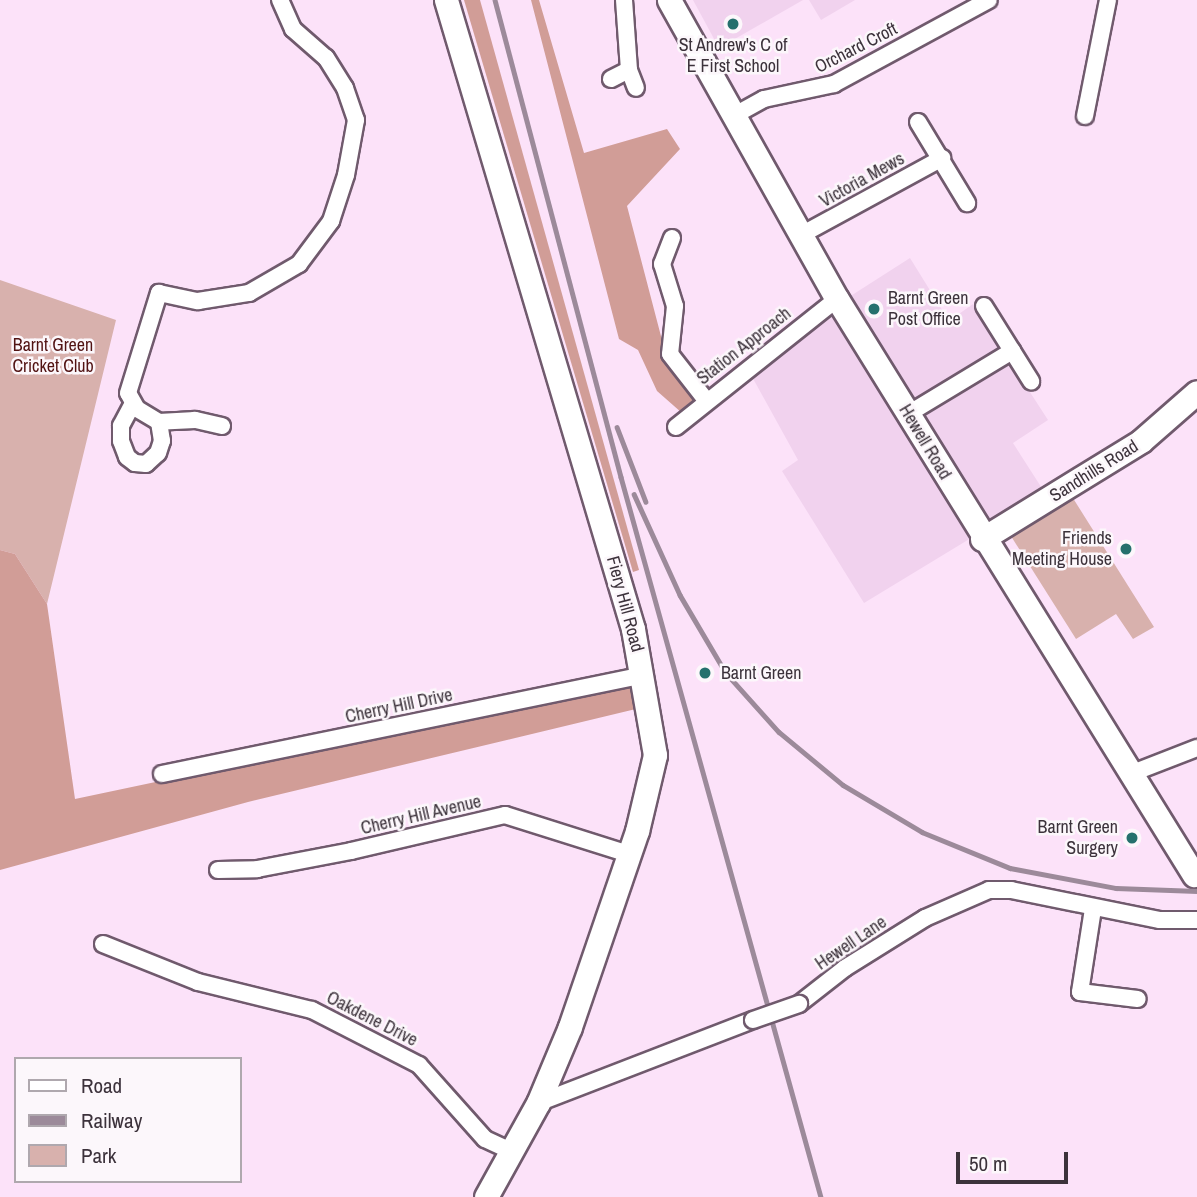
<!DOCTYPE html>
<html>
<head>
<meta charset="utf-8">
<style>
	body { margin:0 }
	#map { position:relative; width:1197px; height:1197px; overflow:hidden; background:#fce2f9; font-family:"Archivo Narrow",sans-serif }
	div>[style] { position:absolute }
	.built>* { inset:0; background:#f1d2ee }
	.green>* { inset:0; background:#d8b1ad }
	.forest>* { inset:0; background:#d19d97 }
	.roads { filter:drop-shadow(2px 0 #705a6d) drop-shadow(-2px 0 #705a6d) drop-shadow(0 2px #705a6d) drop-shadow(0 -2px #705a6d) }
	.street>* { height:16px; margin:-8px; padding:0 8px; transform-origin:8px; border-radius:8px; background:#fff }
	.secondary>* { height:23px; margin:-11.5px; padding:0 11.5px; transform-origin:11.5px; border-radius:11.5px; background:#fff }
	.rail>* { height:4.5px; margin:-2.25px; padding:0 2.25px; transform-origin:2.25px; border-radius:2.25px; background:#9c8a9a }
	.bridges { filter:drop-shadow(2px 0 #705a6d) drop-shadow(-2px 0 #705a6d) drop-shadow(0 2px #705a6d) drop-shadow(0 -2px #705a6d) }
	.street-bridge>* { height:16px; margin:-8px; padding:0 8px; transform-origin:8px; border-radius:8px; background:#fff }
	.dots>* { width:19px; height:19px; translate:-50% -50%; box-sizing:border-box; border:4px solid #fcf7fb; border-radius:50% }
	span { translate:-50% -50%; white-space:nowrap; text-align:center; line-height:1.15; -webkit-text-stroke:5px #fcf7fb; paint-order:stroke }
	.poi-label { font-size:18px; color:#3c323b }
	.left { translate:0 -50%; text-align:left }
	.right { translate:-100% -50%; text-align:right }
	.street-label { font-size:18px; color:#3c323b }
	.park-label { font-size:18px; color:#511212 }
	.legend { position:absolute; left:14px; top:1057px; width:228px; height:126px; box-sizing:border-box; background:#fcf7fb; border:2px solid #afa8ae; margin:0; padding:9px 12px; list-style:none; font-size:21px; color:#3c323b }
	.legend li { display:flex; align-items:center; gap:14px; height:35px }
	.legend b { width:35px; border:2px solid #afa8ae }
	.scale { position:absolute; left:956px; top:1152px; width:112px; height:32px; box-sizing:border-box; border:4px solid #3c323b; border-top:0; padding-left:9px; font-size:21px; line-height:24px; white-space:nowrap; color:#3c323b; -webkit-text-stroke:5px #fcf7fb; paint-order:stroke }
</style>
</head>
<body>
<div id="map">
	<div class="built">
		<div style="clip-path:polygon(693px 0,803px 0,719px 48px)"></div>
		<div style="clip-path:polygon(809px 0,855px 0,821px 20px)"></div>
		<div style="clip-path:polygon(910px 258px,949px 321px,973px 304px,1048px 420px,1013px 443px,1045px 493px,864px 603px,782px 471px,798px 460px,750px 373px,849px 297px)"></div>
	</div>
	<div class="green">
		<div style="clip-path:polygon(0 280px,116px 320px,47px 604px,15px 554px,0 550px)"></div>
		<div style="clip-path:polygon(1071px 495px,1154px 627px,1133px 639px,1116px 614px,1076px 639px,1009px 533px)"></div>
	</div>
	<div class="forest">
		<div style="clip-path:polygon(464px 0,480px 0,639px 570px,633px 572px)"></div>
		<div style="clip-path:polygon(531px 0,539px 0,584px 153px,667px 129px,680px 149px,627px 206px,668px 363px,699px 400px,682px 413px,657px 391px,638px 350px,619px 339px)"></div>
		<div style="clip-path:polygon(0 550px,15px 554px,47px 604px,75px 799px,634px 681px,640px 708px,248px 802px,0 870px)"></div>
	</div>
	<div class="roads">
		<div class="street">
			<div style="left:624px;top:0;width:70px;rotate:85.9deg"></div>
			<div style="left:629px;top:70px;width:19px;rotate:69deg"></div>
			<div style="left:611px;top:79px;width:20px;rotate:-27deg"></div>
			<div style="left:735px;top:115px;width:33px;rotate:-29deg"></div>
			<div style="left:764px;top:99px;width:72px;rotate:-12.1deg"></div>
			<div style="left:834px;top:84px;width:176px;rotate:-28.5deg"></div>
			<div style="left:1085px;top:116px;width:118px;rotate:-78.8deg"></div>
			<div style="left:918px;top:122px;width:95px;rotate:58.8deg"></div>
			<div style="left:801px;top:235px;width:161px;rotate:-28.6deg"></div>
			<div style="left:672px;top:238px;width:28px;rotate:111deg"></div>
			<div style="left:662px;top:264px;width:44px;rotate:72.8deg"></div>
			<div style="left:675px;top:306px;width:48px;rotate:95.9deg"></div>
			<div style="left:670px;top:354px;width:58px;rotate:52deg"></div>
			<div style="left:984px;top:306px;width:89px;rotate:57.9deg"></div>
			<div style="left:132px;top:405px;width:24px;rotate:118deg"></div>
			<div style="left:121px;top:426px;width:15px;rotate:90deg"></div>
			<div style="left:121px;top:441px;width:17px;rotate:69deg"></div>
			<div style="left:127px;top:457px;width:10px;rotate:37deg"></div>
			<div style="left:135px;top:463px;width:11px;rotate:5deg"></div>
			<div style="left:146px;top:464px;width:16px;rotate:-43deg"></div>
			<div style="left:158px;top:453px;width:13px;rotate:-72deg"></div>
			<div style="left:162px;top:441px;width:19px;rotate:-99deg"></div>
			<div style="left:908px;top:414px;width:122px;rotate:-31.2deg"></div>
			<div style="left:222px;top:426px;width:28px;rotate:-167deg"></div>
			<div style="left:195px;top:420px;width:36px;rotate:177deg"></div>
			<div style="left:159px;top:422px;width:26px;rotate:-149deg"></div>
			<div style="left:137px;top:409px;width:18px;rotate:-119deg"></div>
			<div style="left:128px;top:393px;width:105px;rotate:-72.8deg"></div>
			<div style="left:159px;top:293px;width:40px;rotate:12deg"></div>
			<div style="left:198px;top:301px;width:52px;rotate:-8.9deg"></div>
			<div style="left:249px;top:293px;width:58px;rotate:-30.1deg"></div>
			<div style="left:299px;top:264px;width:54px;rotate:-53.3deg"></div>
			<div style="left:331px;top:221px;width:48px;rotate:-71.9deg"></div>
			<div style="left:346px;top:175px;width:56px;rotate:-79.7deg"></div>
			<div style="left:356px;top:120px;width:34px;rotate:-109deg"></div>
			<div style="left:345px;top:88px;width:36px;rotate:-122deg"></div>
			<div style="left:326px;top:58px;width:44px;rotate:-138.7deg"></div>
			<div style="left:293px;top:29px;width:32px;rotate:-114deg"></div>
			<div style="left:676px;top:427px;width:206px;rotate:-38.5deg"></div>
			<div style="left:162px;top:774px;width:491px;rotate:-11.6deg"></div>
			<div style="left:1130px;top:774px;width:72px;rotate:-21.2deg"></div>
			<div style="left:218px;top:870px;width:39px;rotate:-1deg"></div>
			<div style="left:257px;top:869px;width:96px;rotate:-10.8deg"></div>
			<div style="left:351px;top:851px;width:158px;rotate:-13.2deg"></div>
			<div style="left:505px;top:815px;width:130px;rotate:17.5deg"></div>
			<div style="left:1093px;top:909px;width:84px;rotate:98.9deg"></div>
			<div style="left:1080px;top:992px;width:58px;rotate:6.9deg"></div>
			<div style="left:103px;top:944px;width:102px;rotate:21.8deg"></div>
			<div style="left:198px;top:982px;width:117px;rotate:13.8deg"></div>
			<div style="left:312px;top:1010px;width:120px;rotate:27.2deg"></div>
			<div style="left:419px;top:1065px;width:99px;rotate:48.3deg"></div>
			<div style="left:485px;top:1139px;width:31px;rotate:25deg"></div>
			<div style="left:799px;top:1004px;width:58px;rotate:-38deg"></div>
			<div style="left:845px;top:968px;width:94px;rotate:-32deg"></div>
			<div style="left:925px;top:918px;width:70px;rotate:-23.6deg"></div>
			<div style="left:989px;top:890px;width:22px"></div>
			<div style="left:1011px;top:890px;width:152px;rotate:11.4deg"></div>
			<div style="left:1160px;top:920px;width:37px"></div>
			<div style="left:538px;top:1103px;width:230px;rotate:-21.1deg"></div>
		</div>
		<div class="secondary">
			<div style="left:446px;top:0;width:656px;rotate:73.44deg"></div>
			<div style="left:633px;top:629px;width:128px;rotate:80.1deg"></div>
			<div style="left:655px;top:755px;width:78px;rotate:103.3deg"></div>
			<div style="left:637px;top:831px;width:207px;rotate:108.9deg"></div>
			<div style="left:570px;top:1027px;width:82px;rotate:112.8deg"></div>
			<div style="left:538px;top:1103px;width:107px;rotate:119deg"></div>
			<div style="left:669px;top:0;width:343px;rotate:60.7deg"></div>
			<div style="left:837px;top:299px;width:678px;rotate:58.21deg"></div>
			<div style="left:982px;top:539px;width:187px;rotate:-31.6deg"></div>
			<div style="left:1141px;top:441px;width:74px;rotate:-41.2deg"></div>
		</div>
	</div>
	<div class="rail">
		<div style="left:495px;top:0;width:493px;rotate:75.2deg"></div>
		<div style="left:621px;top:477px;width:747px;rotate:74.48deg"></div>
		<div style="left:617px;top:427px;width:80px;rotate:68.9deg"></div>
		<div style="left:634px;top:494px;width:111px;rotate:65.5deg"></div>
		<div style="left:680px;top:595px;width:91px;rotate:59.5deg"></div>
		<div style="left:726px;top:673px;width:79px;rotate:48.1deg"></div>
		<div style="left:779px;top:732px;width:83px;rotate:39.6deg"></div>
		<div style="left:843px;top:785px;width:92px;rotate:30.7deg"></div>
		<div style="left:922px;top:832px;width:95px;rotate:22.2deg"></div>
		<div style="left:1010px;top:868px;width:108px;rotate:10.7deg"></div>
		<div style="left:1116px;top:888px;width:81px;rotate:2.1deg"></div>
	</div>
	<div class="bridges">
		<div class="street-bridge">
			<div style="left:753px;top:1020px;width:49px;rotate:-19.2deg"></div>
		</div>
	</div>
	<div class="dots">
		<div style="left:733px;top:24px;background:#25706d"></div>
		<div style="left:874px;top:309px;background:#25706d"></div>
		<div style="left:1126px;top:549px;background:#25706d"></div>
		<div style="left:705px;top:673px;background:#25706d"></div>
		<div style="left:1132px;top:838px;background:#25706d"></div>
	</div>
	<div class="poi-label">
		<span style="left:733px;top:56px">St Andrew's C of<br>E First School</span>
		<span class="left" style="left:888px;top:309px">Barnt Green<br>Post Office</span>
		<span class="right" style="left:1112px;top:549px">Friends<br>Meeting House</span>
		<span class="left" style="left:721px;top:673px">Barnt Green</span>
		<span class="right" style="left:1118px;top:838px">Barnt Green<br>Surgery</span>
	</div>
	<div class="street-label">
		<span style="left:856px;top:48px;rotate:-27deg">Orchard Croft</span>
		<span style="left:862px;top:180px;rotate:-29deg">Victoria Mews</span>
		<span style="left:744px;top:346px;rotate:-38deg">Station Approach</span>
		<span style="left:925px;top:442px;rotate:59deg">Hewell Road</span>
		<span style="left:1094px;top:471px;rotate:-32deg">Sandhills Road</span>
		<span style="left:625px;top:604px;rotate:75deg">Fiery Hill Road</span>
		<span style="left:399px;top:706px;rotate:-12deg">Cherry Hill Drive</span>
		<span style="left:421px;top:815px;rotate:-13deg">Cherry Hill Avenue</span>
		<span style="left:851px;top:943px;rotate:-34deg">Hewell Lane</span>
		<span style="left:372px;top:1019px;rotate:27deg">Oakdene Drive</span>
	</div>
	<div class="park-label">
		<span style="left:53px;top:356px">Barnt Green<br>Cricket Club</span>
	</div>
	<ul class="legend">
	<li><b style="height:9px;background:#fff"></b>Road</li>
	<li><b style="height:9px;background:#9c8a9a"></b>Railway</li>
	<li><b style="height:19px;background:#d8b1ad"></b>Park</li>
	</ul>
	<div class="scale">50 m</div>
</div>
</body>
</html>
